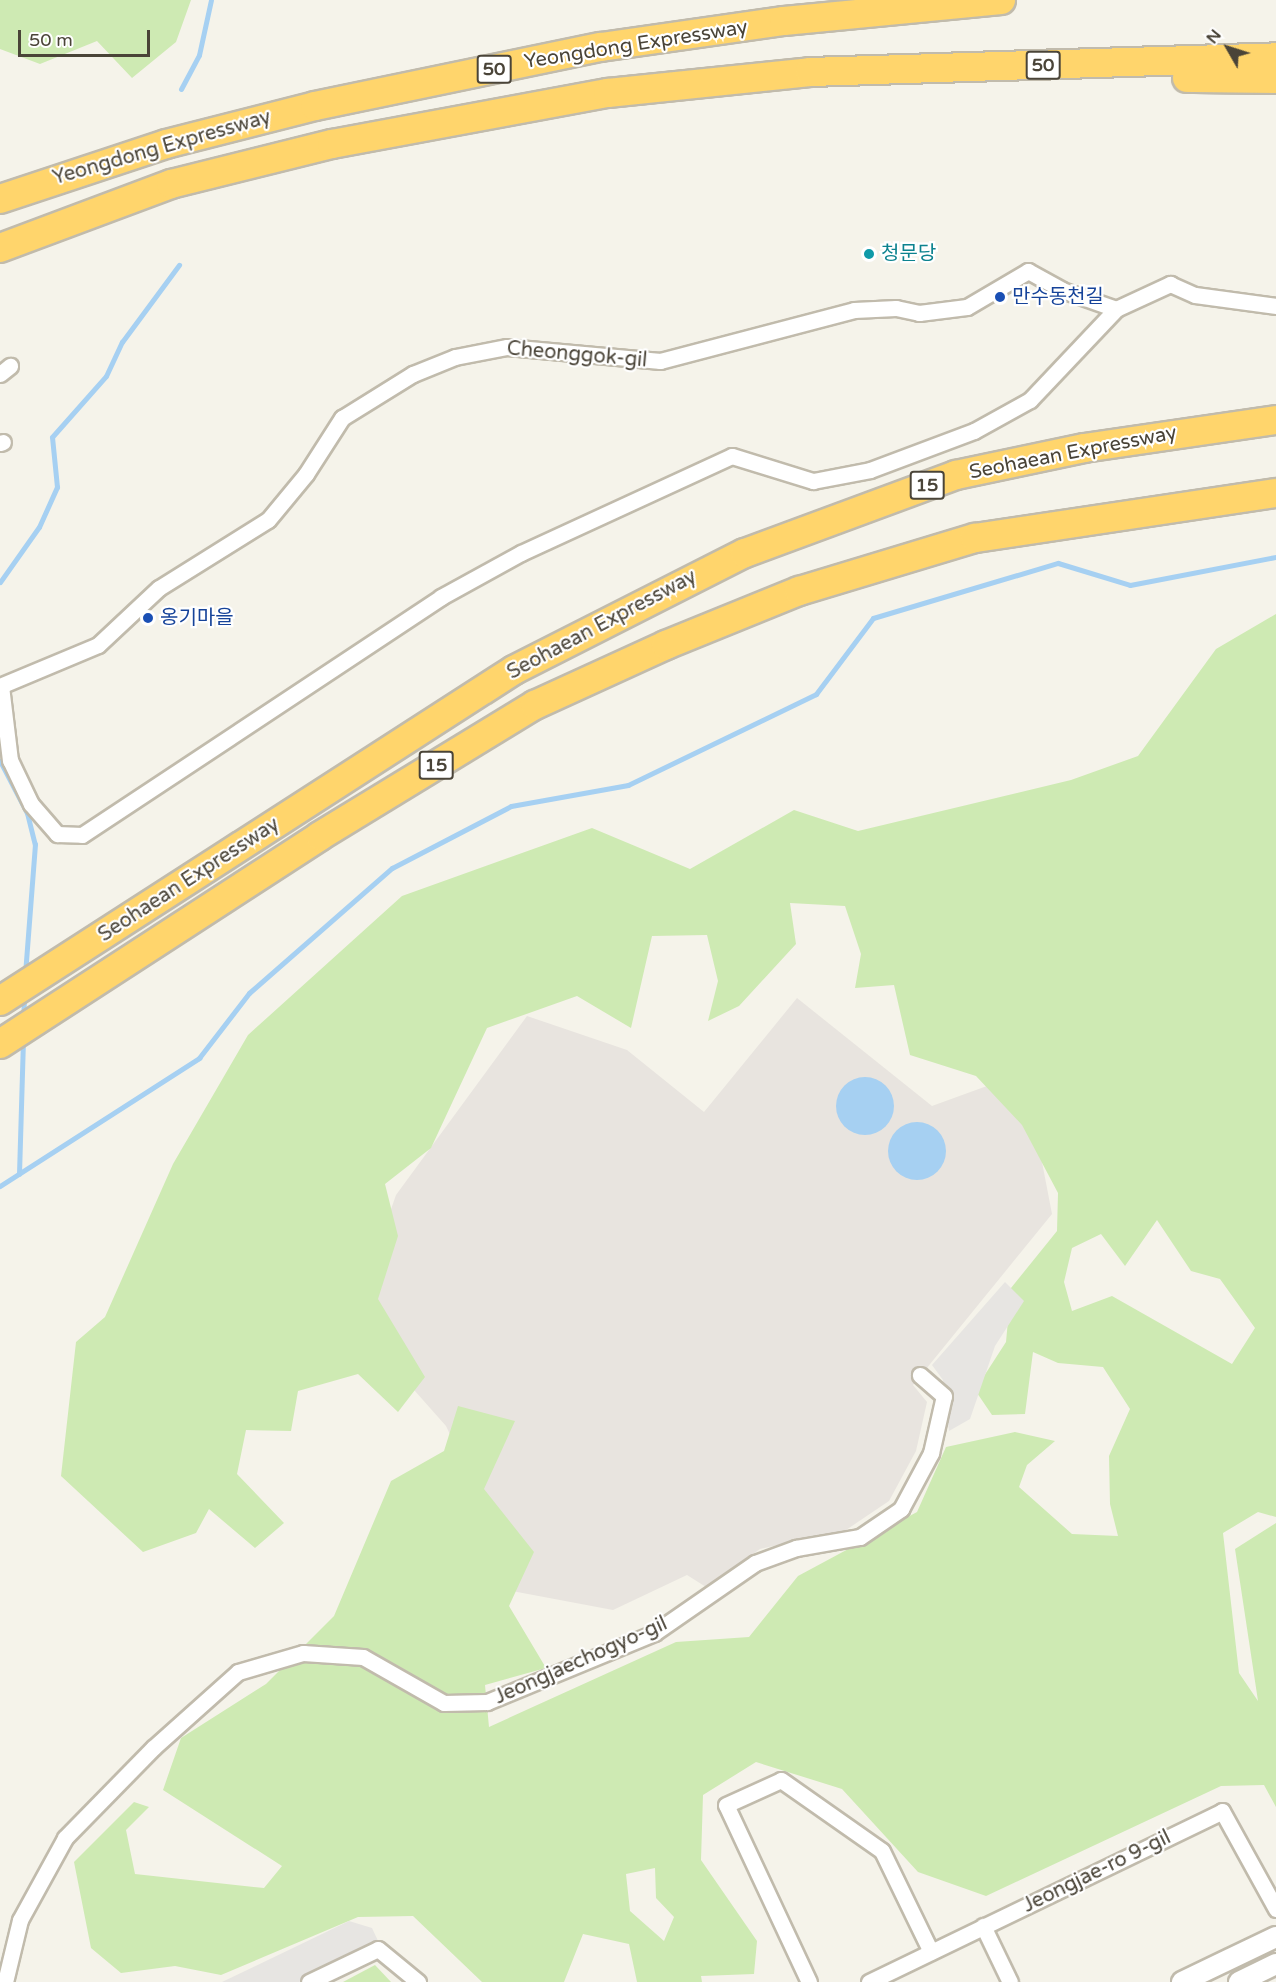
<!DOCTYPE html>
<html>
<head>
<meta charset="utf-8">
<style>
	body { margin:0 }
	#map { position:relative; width:1276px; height:1982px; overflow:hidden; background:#f5f3ea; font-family:"Varela Round","Noto Sans KR",sans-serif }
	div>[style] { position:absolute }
	.industrial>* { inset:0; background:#e8e4df }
	.green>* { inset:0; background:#ceeab3 }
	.parking>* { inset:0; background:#e7e5e2 }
	.water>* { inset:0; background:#a6d0f2 }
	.round { border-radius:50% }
	.stream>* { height:5px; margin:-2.5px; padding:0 2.5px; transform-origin:2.5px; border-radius:2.5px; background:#a6d0f2 }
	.roads { filter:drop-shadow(2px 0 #c1bbac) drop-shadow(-2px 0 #c1bbac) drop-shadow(0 2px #c1bbac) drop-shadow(0 -2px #c1bbac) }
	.minor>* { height:15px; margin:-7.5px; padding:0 7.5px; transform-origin:7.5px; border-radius:7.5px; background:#fff }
	.tertiary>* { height:20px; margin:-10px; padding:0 10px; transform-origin:10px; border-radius:10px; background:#fff }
	.motorway>* { height:28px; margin:-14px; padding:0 14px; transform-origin:14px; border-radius:14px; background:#ffd56c }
	.dots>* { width:16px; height:16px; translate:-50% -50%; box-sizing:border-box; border:3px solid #fff; border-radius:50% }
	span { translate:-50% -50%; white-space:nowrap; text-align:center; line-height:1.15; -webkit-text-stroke:4.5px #fff; paint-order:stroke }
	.shield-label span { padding:2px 4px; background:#fff; border:2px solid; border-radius:4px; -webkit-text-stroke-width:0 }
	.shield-label { font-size:18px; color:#4a4438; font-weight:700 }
	.street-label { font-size:20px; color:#4a4438 }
	.culture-label { font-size:20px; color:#0d838f }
	.left { translate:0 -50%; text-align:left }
	.transit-label { font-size:20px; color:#164399 }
	.north { position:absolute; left:1198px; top:18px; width:60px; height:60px; -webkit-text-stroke:4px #fff; paint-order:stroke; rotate:309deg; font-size:16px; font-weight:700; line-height:24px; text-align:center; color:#4a4438 }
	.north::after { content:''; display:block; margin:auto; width:21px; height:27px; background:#4a4438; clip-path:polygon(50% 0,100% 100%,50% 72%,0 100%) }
	.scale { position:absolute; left:18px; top:30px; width:132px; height:27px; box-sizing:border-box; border:3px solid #4a4438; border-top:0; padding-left:8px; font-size:18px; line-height:21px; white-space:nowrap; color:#4a4438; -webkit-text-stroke:4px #fff; paint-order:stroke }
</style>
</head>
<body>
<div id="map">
	<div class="industrial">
		<div style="clip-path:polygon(797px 998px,932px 1106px,987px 1086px,1037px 1136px,1052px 1214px,913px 1385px,927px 1402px,916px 1451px,889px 1501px,846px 1530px,760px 1549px,706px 1587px,687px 1575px,613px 1610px,496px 1588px,466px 1468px,446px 1426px,399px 1373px,368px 1275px,396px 1195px,527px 1016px,627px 1050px,704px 1112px)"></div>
	</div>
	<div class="green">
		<div style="clip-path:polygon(0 0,191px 0,176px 42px,132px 78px,97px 41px,40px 64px,0 49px)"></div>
		<div style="clip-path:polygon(evenodd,1276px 614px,1276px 1517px,1258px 1512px,1223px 1533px,1239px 1673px,1258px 1701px,1235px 1549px,1276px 1523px,1276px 1807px,1264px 1785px,1221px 1786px,986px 1896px,918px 1872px,842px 1789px,756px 1762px,703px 1795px,701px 1860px,757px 1941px,754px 1974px,701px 1976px,702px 1982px,637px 1982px,629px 1944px,583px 1934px,564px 1982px,482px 1982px,413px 1916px,358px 1917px,221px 1975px,175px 1966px,121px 1973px,91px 1948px,74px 1862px,134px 1802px,149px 1807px,126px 1830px,135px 1874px,264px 1888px,282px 1866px,163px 1790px,181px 1738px,266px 1684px,334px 1616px,391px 1481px,444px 1451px,458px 1406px,515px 1421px,484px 1489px,534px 1552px,509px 1606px,546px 1668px,485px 1685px,489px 1727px,676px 1642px,749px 1637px,798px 1576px,917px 1512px,946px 1447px,1015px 1432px,1055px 1441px,1027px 1465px,1019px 1487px,1072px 1534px,1118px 1536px,1110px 1504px,1109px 1456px,1130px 1409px,1103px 1367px,1058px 1363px,1033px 1352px,1025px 1414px,992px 1415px,975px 1390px,1006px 1342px,1011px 1288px,1057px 1231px,1058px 1193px,1022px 1125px,976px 1076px,910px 1055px,894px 985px,855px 988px,861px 954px,845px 906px,790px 903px,796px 944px,739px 1006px,708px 1021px,718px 981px,707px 935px,652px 936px,631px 1028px,577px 996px,487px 1028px,431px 1148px,385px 1184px,398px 1236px,378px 1299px,425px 1377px,398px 1412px,358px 1374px,298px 1391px,291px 1431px,246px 1430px,237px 1474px,284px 1523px,255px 1548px,209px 1509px,196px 1533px,143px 1552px,61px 1476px,76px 1342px,105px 1317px,173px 1164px,248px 1035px,402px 896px,592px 828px,690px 869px,794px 810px,858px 831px,1071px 780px,1138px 756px,1216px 649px,1276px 614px,1157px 1220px,1191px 1271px,1220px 1279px,1255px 1328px,1232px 1364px,1112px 1296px,1072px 1311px,1064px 1282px,1072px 1248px,1101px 1234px,1125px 1266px,1157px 1220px,1276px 614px,655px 1868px,656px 1898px,674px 1917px,664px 1941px,630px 1911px,626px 1874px,655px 1868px)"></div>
		<div style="clip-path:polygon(375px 1965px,391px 1982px,343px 1982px)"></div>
	</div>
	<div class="parking">
		<div style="clip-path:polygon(1005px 1282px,1024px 1301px,995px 1346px,970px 1419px,949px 1431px,943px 1380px,932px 1365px)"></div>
		<div style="clip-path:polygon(349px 1921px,372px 1928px,379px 1943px,299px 1982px,222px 1982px)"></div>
	</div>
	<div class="water">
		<div class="round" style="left:836px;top:1077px;width:58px;height:58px"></div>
		<div class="round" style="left:888px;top:1122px;width:58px;height:58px"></div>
	</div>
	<div class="stream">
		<div style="left:181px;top:89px;width:38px;rotate:-62deg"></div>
		<div style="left:199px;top:55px;width:56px;rotate:-77.7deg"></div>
		<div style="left:0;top:582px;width:67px;rotate:-54.7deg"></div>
		<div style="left:39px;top:527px;width:44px;rotate:-65.8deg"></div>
		<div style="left:57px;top:487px;width:50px;rotate:-95.7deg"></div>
		<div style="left:52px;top:437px;width:81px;rotate:-48.5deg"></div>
		<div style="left:106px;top:376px;width:38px;rotate:-65deg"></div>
		<div style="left:122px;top:342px;width:96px;rotate:-53.5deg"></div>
		<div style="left:0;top:761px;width:59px;rotate:62.6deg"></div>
		<div style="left:27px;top:813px;width:32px;rotate:76deg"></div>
		<div style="left:35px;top:844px;width:130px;rotate:94.4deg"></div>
		<div style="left:23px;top:1019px;width:21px;rotate:-87deg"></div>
		<div style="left:19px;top:1174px;width:134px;rotate:-88.3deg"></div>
		<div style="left:0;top:1186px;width:237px;rotate:-32.7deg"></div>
		<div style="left:199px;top:1058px;width:82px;rotate:-52.4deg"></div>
		<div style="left:249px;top:993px;width:190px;rotate:-41.2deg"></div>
		<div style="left:392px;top:868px;width:134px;rotate:-27.5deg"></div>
		<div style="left:511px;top:806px;width:119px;rotate:-10.2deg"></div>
		<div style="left:628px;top:785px;width:209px;rotate:-25.8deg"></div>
		<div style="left:816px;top:694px;width:95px;rotate:-53.1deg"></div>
		<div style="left:873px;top:618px;width:193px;rotate:-16.6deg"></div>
		<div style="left:1058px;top:563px;width:75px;rotate:17deg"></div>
		<div style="left:1130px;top:585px;width:149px;rotate:-10.9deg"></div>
	</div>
	<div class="roads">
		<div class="minor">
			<div style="left:0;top:374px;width:13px;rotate:-39deg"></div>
			<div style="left:0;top:443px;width:3px;rotate:-18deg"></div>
			<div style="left:0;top:686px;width:106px;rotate:-22.7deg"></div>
			<div style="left:98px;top:645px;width:83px;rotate:-43.1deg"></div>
			<div style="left:159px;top:588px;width:128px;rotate:-32deg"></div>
			<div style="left:268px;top:520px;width:60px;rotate:-50.4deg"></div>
			<div style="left:306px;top:474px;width:67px;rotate:-57.3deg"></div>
			<div style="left:342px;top:418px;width:84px;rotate:-31.8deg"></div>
			<div style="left:413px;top:374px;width:45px;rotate:-22deg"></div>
			<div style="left:455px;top:357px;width:53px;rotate:-10.9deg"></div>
			<div style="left:507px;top:347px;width:154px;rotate:5.2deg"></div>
			<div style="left:660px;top:361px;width:201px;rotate:-14.7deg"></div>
			<div style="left:854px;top:310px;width:42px;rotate:-2.7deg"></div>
			<div style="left:896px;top:308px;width:24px;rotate:12deg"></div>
			<div style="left:919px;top:313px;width:48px;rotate:-7.1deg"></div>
			<div style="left:967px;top:307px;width:71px;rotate:-30.5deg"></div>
			<div style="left:1028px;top:271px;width:39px;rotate:29deg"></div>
			<div style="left:1062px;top:290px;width:57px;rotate:19.4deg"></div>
			<div style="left:1116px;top:309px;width:60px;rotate:-24.8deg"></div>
			<div style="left:1170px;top:284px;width:27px;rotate:24deg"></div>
			<div style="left:1195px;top:295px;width:82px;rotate:7.7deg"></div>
			<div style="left:1px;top:686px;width:75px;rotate:83.1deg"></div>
			<div style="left:10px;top:760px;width:49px;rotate:64.5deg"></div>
			<div style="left:31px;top:804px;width:40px;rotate:49deg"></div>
			<div style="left:57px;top:834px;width:25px;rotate:2deg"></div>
			<div style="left:82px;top:835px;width:431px;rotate:-33.5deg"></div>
			<div style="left:441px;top:597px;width:91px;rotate:-28.8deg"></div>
			<div style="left:521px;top:553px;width:232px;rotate:-24.7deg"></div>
			<div style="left:732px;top:456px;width:85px;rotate:17.2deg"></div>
			<div style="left:813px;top:481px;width:58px;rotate:-10.9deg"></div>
			<div style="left:870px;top:470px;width:111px;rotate:-20.6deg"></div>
			<div style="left:974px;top:431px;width:64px;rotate:-29deg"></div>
			<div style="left:1030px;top:400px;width:125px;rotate:-46.6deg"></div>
			<div style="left:983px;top:1926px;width:62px;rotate:64.3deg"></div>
			<div style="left:5px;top:1982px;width:64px;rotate:-76.4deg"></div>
			<div style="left:20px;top:1920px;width:94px;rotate:-61.2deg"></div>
			<div style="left:65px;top:1838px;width:126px;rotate:-45.6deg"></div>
			<div style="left:153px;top:1748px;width:114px;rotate:-41.8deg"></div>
			<div style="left:238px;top:1672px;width:68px;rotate:-16.3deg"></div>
			<div style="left:303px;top:1653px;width:60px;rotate:3.8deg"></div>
			<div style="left:363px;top:1657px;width:93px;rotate:29.6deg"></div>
			<div style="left:444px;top:1703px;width:43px;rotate:-1.3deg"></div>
			<div style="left:487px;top:1702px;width:181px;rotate:-22.4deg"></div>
			<div style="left:654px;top:1633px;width:123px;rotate:-34.7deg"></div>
			<div style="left:755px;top:1563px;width:44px;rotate:-20.1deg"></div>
			<div style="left:796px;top:1548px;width:65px;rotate:-9.8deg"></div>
			<div style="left:860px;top:1537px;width:50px;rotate:-34.3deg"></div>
			<div style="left:901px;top:1509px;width:64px;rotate:-61.8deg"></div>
			<div style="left:931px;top:1453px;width:58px;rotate:-77.2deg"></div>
			<div style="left:944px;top:1396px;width:32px;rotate:-139deg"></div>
			<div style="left:309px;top:1982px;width:76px;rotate:-25.6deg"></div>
			<div style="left:378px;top:1949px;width:52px;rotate:39.5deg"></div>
			<div style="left:809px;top:1982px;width:195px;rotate:-115.1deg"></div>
			<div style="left:726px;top:1805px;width:60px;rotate:-24.4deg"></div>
			<div style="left:781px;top:1780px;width:123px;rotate:35.1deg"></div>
			<div style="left:882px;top:1851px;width:112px;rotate:64.1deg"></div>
			<div style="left:869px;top:1982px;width:392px;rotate:-25.8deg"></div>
			<div style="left:1222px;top:1811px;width:112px;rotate:61.1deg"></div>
		</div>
		<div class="tertiary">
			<div style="left:1182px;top:1982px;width:104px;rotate:-25.6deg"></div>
			<div style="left:1239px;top:1982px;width:41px;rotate:-25.9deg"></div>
		</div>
		<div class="motorway">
			<div style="left:1187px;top:78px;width:89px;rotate:0.6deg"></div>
			<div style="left:0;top:199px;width:175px;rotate:-18.3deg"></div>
			<div style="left:166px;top:144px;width:154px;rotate:-14.3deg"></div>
			<div style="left:315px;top:106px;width:292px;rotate:-11.7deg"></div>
			<div style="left:601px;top:47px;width:185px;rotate:-8.1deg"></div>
			<div style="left:784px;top:21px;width:218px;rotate:-5.5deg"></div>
			<div style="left:0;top:248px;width:183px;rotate:-20.5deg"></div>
			<div style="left:171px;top:184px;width:166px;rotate:-14deg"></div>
			<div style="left:332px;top:144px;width:281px;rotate:-10.5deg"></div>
			<div style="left:608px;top:93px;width:203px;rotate:-5.9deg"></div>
			<div style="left:810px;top:72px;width:466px;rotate:-1.8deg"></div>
			<div style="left:0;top:1001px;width:611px;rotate:-32.78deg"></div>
			<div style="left:514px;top:670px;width:259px;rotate:-26.9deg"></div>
			<div style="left:745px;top:553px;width:225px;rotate:-20.3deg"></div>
			<div style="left:956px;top:475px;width:131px;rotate:-11.9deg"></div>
			<div style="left:1084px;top:448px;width:194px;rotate:-8.3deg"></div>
			<div style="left:0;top:1044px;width:382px;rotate:-33deg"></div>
			<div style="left:320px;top:836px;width:252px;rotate:-31.4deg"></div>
			<div style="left:535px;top:705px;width:144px;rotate:-24.6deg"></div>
			<div style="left:666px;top:645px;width:144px;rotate:-22.1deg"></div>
			<div style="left:799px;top:591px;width:184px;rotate:-16.8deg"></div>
			<div style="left:975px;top:538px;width:304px;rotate:-8.5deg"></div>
		</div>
	</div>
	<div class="dots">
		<div style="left:869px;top:254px;background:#0f9aa8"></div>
		<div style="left:1000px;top:297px;background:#1a4fb4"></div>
		<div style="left:148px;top:618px;background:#1a4fb4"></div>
	</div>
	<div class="shield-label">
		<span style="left:1043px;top:65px">50</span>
		<span style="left:494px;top:69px">50</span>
		<span style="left:927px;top:485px">15</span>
		<span style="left:436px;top:765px">15</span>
	</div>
	<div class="street-label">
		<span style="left:636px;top:45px;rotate:-9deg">Yeongdong Expressway</span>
		<span style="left:162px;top:148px;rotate:-16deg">Yeongdong Expressway</span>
		<span style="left:577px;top:355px;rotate:5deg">Cheonggok-gil</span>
		<span style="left:1073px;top:453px;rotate:-11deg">Seohaean Expressway</span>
		<span style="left:602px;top:625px;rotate:-28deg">Seohaean Expressway</span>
		<span style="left:189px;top:880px;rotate:-33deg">Seohaean Expressway</span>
		<span style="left:581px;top:1661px;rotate:-24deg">Jeongjaechogyo-gil</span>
		<span style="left:1097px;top:1872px;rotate:-26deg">Jeongjae-ro 9-gil</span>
	</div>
	<div class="culture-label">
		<span class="left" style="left:881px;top:254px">청문당</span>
	</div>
	<div class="transit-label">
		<span class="left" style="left:1012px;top:297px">만수동천길</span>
		<span class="left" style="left:160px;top:618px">옹기마을</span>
	</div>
	<div class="north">N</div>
	<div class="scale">50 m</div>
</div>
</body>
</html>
